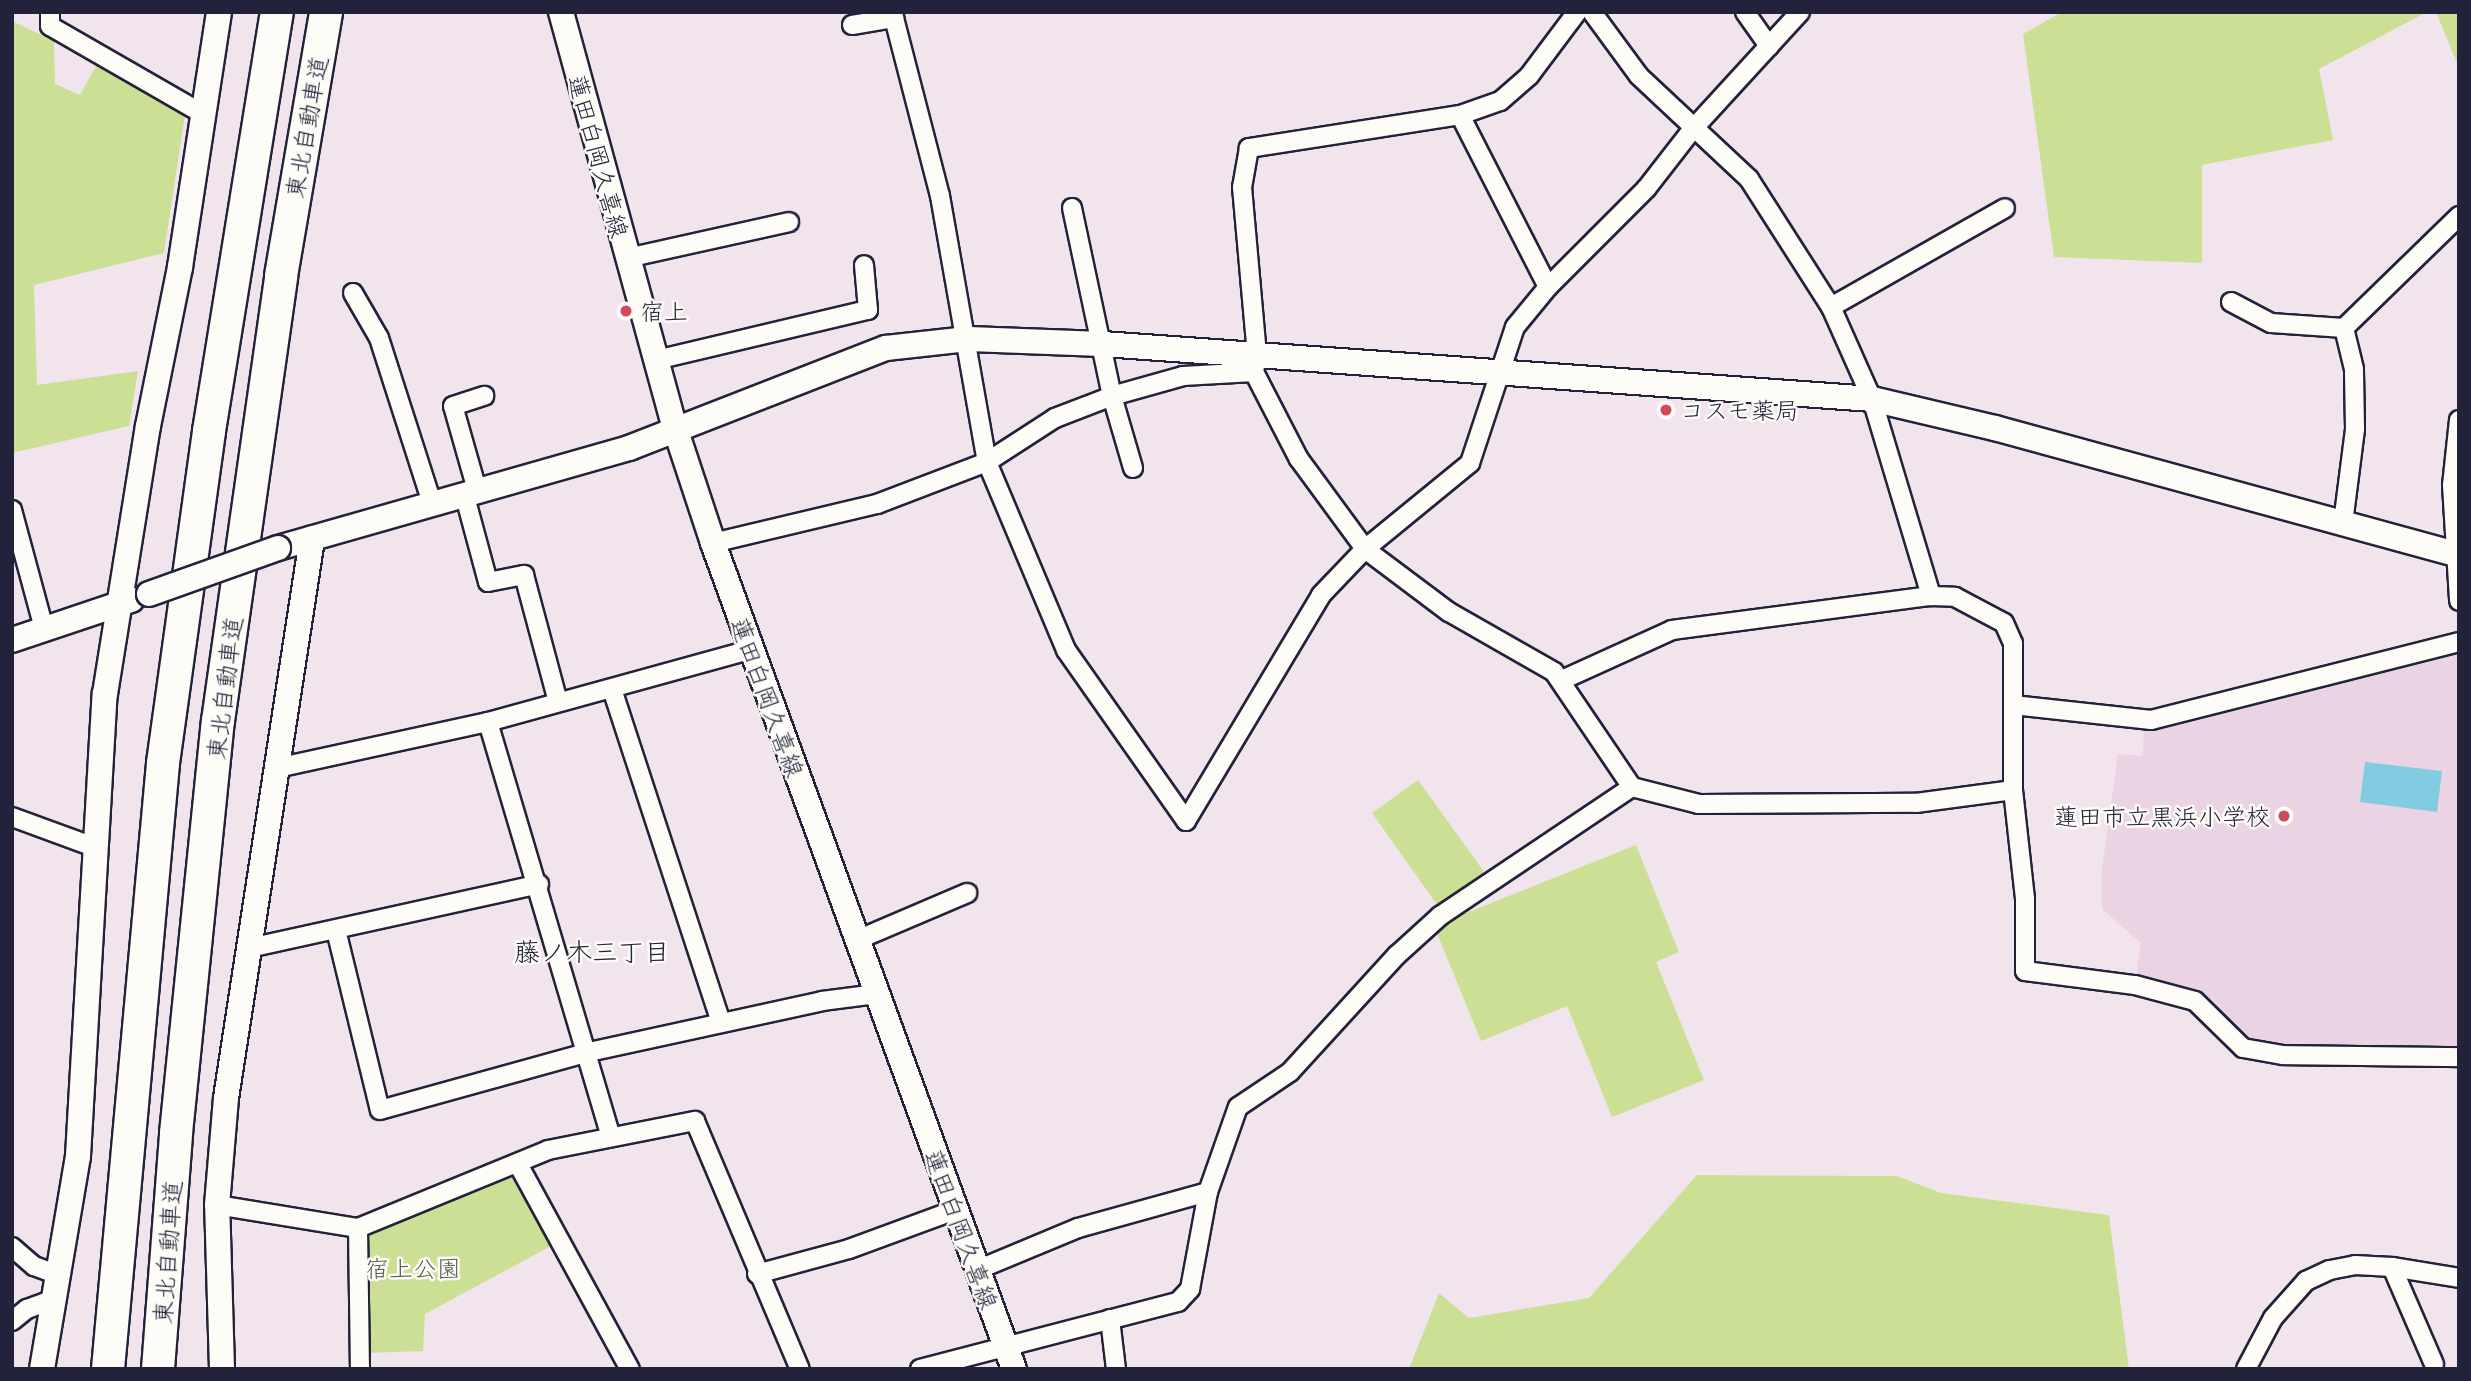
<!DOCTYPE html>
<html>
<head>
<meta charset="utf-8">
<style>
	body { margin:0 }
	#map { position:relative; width:2471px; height:1381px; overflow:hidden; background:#f2e4ec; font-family:"Playpen Sans","Klee One",sans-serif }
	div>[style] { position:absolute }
	.built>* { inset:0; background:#ead4e4 }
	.green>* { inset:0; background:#cce095 }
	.water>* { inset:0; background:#81cce0 }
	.roads { filter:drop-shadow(2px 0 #22223b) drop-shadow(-2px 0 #22223b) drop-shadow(0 2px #22223b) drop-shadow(0 -2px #22223b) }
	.street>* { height:18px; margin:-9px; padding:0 9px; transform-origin:9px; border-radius:9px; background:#fdfcf7 }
	.secondary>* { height:24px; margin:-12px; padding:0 12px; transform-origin:12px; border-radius:12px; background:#fdfcf7 }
	.highway>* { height:32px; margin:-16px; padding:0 16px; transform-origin:16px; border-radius:16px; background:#fdfcf7 }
	.bridges { filter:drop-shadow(2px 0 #22223b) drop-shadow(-2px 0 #22223b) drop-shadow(0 2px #22223b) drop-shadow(0 -2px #22223b) }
	.secondary-bridge>* { height:24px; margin:-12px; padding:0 12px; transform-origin:12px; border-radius:12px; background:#fdfcf7 }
	.dots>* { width:19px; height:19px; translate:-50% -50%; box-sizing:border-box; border:4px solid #fdfcf7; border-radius:50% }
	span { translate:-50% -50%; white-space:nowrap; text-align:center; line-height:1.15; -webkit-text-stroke:5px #fdfcf7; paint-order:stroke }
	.street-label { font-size:24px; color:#22223b }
	.poi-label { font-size:24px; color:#22223b }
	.left { translate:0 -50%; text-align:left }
	.right { translate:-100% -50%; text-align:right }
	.park-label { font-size:24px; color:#555b56 }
	.neighbourhood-label { font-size:26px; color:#22223b }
	.frame { position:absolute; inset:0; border:14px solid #22223b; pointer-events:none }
</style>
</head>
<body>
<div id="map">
	<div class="built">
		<div style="clip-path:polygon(2459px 650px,2459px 1053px,2306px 1055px,2248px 1045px,2197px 995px,2135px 982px,2141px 943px,2102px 909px,2101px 876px,2118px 754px,2143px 756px,2144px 725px,2263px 701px)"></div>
	</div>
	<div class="green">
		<div style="clip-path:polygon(2062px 12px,2427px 12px,2319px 69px,2333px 140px,2202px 165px,2202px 263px,2054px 257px,2023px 34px)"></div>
		<div style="clip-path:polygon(2436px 12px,2459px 12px,2459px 68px)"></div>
		<div style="clip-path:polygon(12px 21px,54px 41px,55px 84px,80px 95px,97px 64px,185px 114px,164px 253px,34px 285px,37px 385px,138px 371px,129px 426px,12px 453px)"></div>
		<div style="clip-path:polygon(1418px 780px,1485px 873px,1438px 906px,1372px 813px)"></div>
		<div style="clip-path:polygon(1636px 845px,1679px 952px,1656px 962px,1704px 1080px,1612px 1117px,1567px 1006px,1481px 1041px,1434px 926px)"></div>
		<div style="clip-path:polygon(510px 1174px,551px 1246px,425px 1314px,423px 1351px,367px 1353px,365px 1238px)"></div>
		<div style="clip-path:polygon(1697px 1175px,1897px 1176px,1941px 1193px,2109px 1215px,2129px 1369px,1409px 1369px,1439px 1293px,1469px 1318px,1589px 1298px)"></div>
	</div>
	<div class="water">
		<div style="clip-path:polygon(2365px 762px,2442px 771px,2437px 812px,2360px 802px)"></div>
	</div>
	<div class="roads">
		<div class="street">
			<div style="left:50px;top:12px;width:14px;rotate:90deg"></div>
			<div style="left:50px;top:26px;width:177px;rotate:29.9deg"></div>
			<div style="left:1577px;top:12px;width:80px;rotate:126.9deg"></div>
			<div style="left:1529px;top:76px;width:38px;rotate:139deg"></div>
			<div style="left:1500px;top:101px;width:42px;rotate:160.7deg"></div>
			<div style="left:1460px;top:115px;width:214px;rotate:171.1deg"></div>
			<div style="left:1249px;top:148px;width:40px;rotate:100deg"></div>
			<div style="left:1242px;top:187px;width:170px;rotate:84.9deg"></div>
			<div style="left:1257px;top:356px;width:16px;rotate:101deg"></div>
			<div style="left:1254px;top:372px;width:98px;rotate:62.7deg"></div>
			<div style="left:1299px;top:459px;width:112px;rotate:53.7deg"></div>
			<div style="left:1365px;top:549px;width:105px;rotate:36.9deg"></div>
			<div style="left:1449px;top:612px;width:121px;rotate:29.7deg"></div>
			<div style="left:1554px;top:672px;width:139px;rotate:55.9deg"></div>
			<div style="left:1632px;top:787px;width:69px;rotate:14.2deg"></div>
			<div style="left:1699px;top:804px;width:217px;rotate:-0.3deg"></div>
			<div style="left:1916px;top:803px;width:98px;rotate:-7.6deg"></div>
			<div style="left:2013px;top:790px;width:110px;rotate:83.7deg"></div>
			<div style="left:2025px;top:899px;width:72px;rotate:90deg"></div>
			<div style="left:2025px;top:971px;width:111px;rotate:7.3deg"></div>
			<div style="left:2135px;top:985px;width:62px;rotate:14.9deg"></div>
			<div style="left:2195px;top:1001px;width:67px;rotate:44.4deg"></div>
			<div style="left:2243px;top:1048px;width:41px;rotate:9.9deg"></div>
			<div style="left:2283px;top:1055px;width:176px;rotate:0.7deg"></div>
			<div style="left:1592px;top:12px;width:79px;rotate:53.7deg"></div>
			<div style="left:1639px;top:76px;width:151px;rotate:43.1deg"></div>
			<div style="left:1749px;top:179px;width:152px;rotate:57.4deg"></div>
			<div style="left:1831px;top:307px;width:101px;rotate:66deg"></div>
			<div style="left:1872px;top:399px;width:206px;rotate:73.3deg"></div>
			<div style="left:1745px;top:12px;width:42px;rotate:54.8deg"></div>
			<div style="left:852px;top:25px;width:43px;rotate:-9.5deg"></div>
			<div style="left:894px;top:18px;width:184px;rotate:75.5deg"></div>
			<div style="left:940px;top:196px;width:270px;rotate:80deg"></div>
			<div style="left:987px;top:462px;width:204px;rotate:67.2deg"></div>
			<div style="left:1066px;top:650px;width:209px;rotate:54.9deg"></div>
			<div style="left:1186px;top:821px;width:263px;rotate:-59.1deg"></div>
			<div style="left:1321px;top:595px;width:64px;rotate:-46.3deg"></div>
			<div style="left:1365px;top:549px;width:136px;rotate:-39.3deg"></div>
			<div style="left:1470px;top:463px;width:143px;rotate:-71.7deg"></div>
			<div style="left:1515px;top:327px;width:52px;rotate:-50.5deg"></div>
			<div style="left:1548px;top:287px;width:139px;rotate:-45deg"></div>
			<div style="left:1646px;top:189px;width:75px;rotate:-52.1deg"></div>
			<div style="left:1692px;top:130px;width:160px;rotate:-47.5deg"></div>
			<div style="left:1460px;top:115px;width:193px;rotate:62.9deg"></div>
			<div style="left:1072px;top:208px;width:192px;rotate:78deg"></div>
			<div style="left:1112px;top:396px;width:75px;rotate:73.7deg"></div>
			<div style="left:627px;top:258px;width:166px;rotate:-12.5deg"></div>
			<div style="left:353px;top:293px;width:52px;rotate:60deg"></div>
			<div style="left:379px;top:338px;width:173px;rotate:72.2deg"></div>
			<div style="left:2231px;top:302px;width:45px;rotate:27.7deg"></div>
			<div style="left:2271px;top:323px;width:73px;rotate:3.9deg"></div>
			<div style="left:2344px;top:328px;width:161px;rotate:-44.2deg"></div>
			<div style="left:1831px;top:307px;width:200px;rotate:-29.6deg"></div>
			<div style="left:656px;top:360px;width:218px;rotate:-13.3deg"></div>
			<div style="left:868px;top:310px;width:45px;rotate:-95.1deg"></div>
			<div style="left:2459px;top:420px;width:65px;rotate:96.1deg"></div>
			<div style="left:2452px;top:485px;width:116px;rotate:86.5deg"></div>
			<div style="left:477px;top:490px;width:87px;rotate:-105.9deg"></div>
			<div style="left:453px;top:406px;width:33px;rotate:-18deg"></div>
			<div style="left:464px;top:493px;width:92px;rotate:74.9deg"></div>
			<div style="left:488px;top:582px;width:37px;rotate:-11deg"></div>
			<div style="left:524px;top:575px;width:131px;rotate:75deg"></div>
			<div style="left:12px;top:510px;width:123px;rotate:74.9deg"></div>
			<div style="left:2343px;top:523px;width:95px;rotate:-82.7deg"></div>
			<div style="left:2355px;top:429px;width:60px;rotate:-91deg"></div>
			<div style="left:2354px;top:369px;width:42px;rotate:-103.7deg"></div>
			<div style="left:713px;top:543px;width:169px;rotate:-13.4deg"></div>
			<div style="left:877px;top:504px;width:118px;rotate:-20.9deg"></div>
			<div style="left:987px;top:462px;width:81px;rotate:-32.9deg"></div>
			<div style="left:1055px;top:418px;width:61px;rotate:-21.1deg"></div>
			<div style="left:1112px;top:396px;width:74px;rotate:-15.7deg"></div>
			<div style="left:1183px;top:376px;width:71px;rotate:-3.2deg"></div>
			<div style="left:1562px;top:680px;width:121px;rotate:-24.4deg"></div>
			<div style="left:1672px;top:630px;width:261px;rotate:-7.5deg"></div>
			<div style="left:1931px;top:596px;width:24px;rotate:2deg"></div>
			<div style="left:1955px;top:597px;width:55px;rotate:28deg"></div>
			<div style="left:2004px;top:623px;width:22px;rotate:66deg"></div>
			<div style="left:2013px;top:643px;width:147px;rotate:90deg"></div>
			<div style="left:612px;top:689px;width:351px;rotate:71.9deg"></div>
			<div style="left:2013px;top:705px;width:139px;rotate:6.2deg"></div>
			<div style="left:2151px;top:720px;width:318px;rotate:-14.2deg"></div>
			<div style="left:488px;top:722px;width:432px;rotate:73.5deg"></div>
			<div style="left:277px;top:768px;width:216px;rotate:-12.3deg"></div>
			<div style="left:488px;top:722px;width:272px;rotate:-15.4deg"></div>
			<div style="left:12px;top:817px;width:87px;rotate:20.1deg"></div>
			<div style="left:336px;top:930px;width:185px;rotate:76.3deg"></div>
			<div style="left:380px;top:1110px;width:217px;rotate:-15.5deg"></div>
			<div style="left:589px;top:1052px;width:239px;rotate:-12.3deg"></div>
			<div style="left:822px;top:1001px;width:55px;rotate:-7.3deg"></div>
			<div style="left:857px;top:940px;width:120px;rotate:-23.1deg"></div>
			<div style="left:249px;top:948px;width:297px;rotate:-12.4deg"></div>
			<div style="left:518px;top:1164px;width:234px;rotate:61.4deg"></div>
			<div style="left:217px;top:1205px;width:143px;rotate:9.3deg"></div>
			<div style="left:358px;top:1228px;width:205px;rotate:-22.3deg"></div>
			<div style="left:548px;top:1150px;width:150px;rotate:-11.2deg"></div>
			<div style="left:695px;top:1121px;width:269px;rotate:67.1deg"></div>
			<div style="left:358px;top:1228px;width:141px;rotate:89.2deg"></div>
			<div style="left:12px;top:1247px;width:29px;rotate:41deg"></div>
			<div style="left:34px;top:1266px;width:27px;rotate:20deg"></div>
			<div style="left:2392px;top:1267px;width:106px;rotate:66.6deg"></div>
			<div style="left:977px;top:1270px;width:109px;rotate:-22.6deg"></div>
			<div style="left:1078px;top:1228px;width:135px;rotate:-15.5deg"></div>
			<div style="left:757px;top:1274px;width:95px;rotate:-15.2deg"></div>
			<div style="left:849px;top:1249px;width:113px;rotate:-20.2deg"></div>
			<div style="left:1110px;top:1319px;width:50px;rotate:83.2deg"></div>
			<div style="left:12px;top:1321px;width:19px;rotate:-39deg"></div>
			<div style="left:27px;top:1309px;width:30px;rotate:-20deg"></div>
			<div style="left:920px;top:1369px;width:267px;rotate:-14.6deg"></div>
			<div style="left:1178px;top:1302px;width:18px;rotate:-47deg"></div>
			<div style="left:1190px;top:1289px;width:99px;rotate:-79.5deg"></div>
			<div style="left:1208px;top:1192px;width:90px;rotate:-70.6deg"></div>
			<div style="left:1238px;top:1107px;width:63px;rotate:-33.9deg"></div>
			<div style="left:1290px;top:1072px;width:159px;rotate:-47.6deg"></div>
			<div style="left:1397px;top:955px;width:58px;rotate:-42.2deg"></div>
			<div style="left:1440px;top:916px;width:231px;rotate:-33.9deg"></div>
			<div style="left:2246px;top:1369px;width:58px;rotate:-62.1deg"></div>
			<div style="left:2273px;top:1318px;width:50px;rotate:-48.3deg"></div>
			<div style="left:2306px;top:1281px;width:26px;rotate:-25deg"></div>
			<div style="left:2330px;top:1270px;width:25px;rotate:-11deg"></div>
			<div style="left:2355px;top:1265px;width:37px;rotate:3deg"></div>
			<div style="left:2392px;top:1267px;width:68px;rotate:9.3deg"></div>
		</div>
		<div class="secondary">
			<div style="left:561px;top:12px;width:431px;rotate:74.7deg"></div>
			<div style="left:675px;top:428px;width:121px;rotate:71.7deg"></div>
			<div style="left:713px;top:543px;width:879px;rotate:69.98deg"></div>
			<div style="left:278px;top:548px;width:365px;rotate:-15.9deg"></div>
			<div style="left:629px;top:448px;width:276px;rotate:-21.3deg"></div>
			<div style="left:886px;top:348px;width:82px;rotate:-6.3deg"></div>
			<div style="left:968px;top:339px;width:135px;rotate:2.1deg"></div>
			<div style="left:1103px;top:344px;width:771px;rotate:4.09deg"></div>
			<div style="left:1872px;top:399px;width:126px;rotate:13.3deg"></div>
			<div style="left:1995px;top:428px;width:481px;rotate:15.3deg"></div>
			<div style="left:12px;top:640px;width:126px;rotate:-18.6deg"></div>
			<div style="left:42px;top:1369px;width:216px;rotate:-80.4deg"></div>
			<div style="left:78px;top:1156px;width:463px;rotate:-86.7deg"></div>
			<div style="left:105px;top:694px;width:271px;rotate:-80.9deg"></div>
			<div style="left:148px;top:426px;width:162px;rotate:-78.6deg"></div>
			<div style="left:180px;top:267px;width:258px;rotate:-81.3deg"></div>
			<div style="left:222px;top:1369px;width:164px;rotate:-91.7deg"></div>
			<div style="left:217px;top:1205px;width:107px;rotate:-85.2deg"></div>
			<div style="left:226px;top:1098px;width:566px;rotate:-81.25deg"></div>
		</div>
		<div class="highway">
			<div style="left:108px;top:1369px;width:608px;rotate:-84.81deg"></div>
			<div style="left:163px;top:763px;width:335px;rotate:-82.1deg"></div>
			<div style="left:209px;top:431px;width:424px;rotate:-80.8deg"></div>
			<div style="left:158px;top:1369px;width:237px;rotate:-85.6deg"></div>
			<div style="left:176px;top:1133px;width:414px;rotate:-84.2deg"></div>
			<div style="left:218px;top:721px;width:449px;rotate:-81.9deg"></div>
			<div style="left:281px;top:276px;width:268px;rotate:-80.3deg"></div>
		</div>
	</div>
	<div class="bridges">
		<div class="secondary-bridge">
			<div style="left:149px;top:594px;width:137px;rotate:-19.6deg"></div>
		</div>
	</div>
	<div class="dots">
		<div style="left:626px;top:311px;background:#d1495b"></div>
		<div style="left:1666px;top:410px;background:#d1495b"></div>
		<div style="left:2284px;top:816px;background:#d1495b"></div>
	</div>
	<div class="street-label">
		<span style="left:306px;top:127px;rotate:-80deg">東北自動車道</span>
		<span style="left:599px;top:156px;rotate:75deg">蓮田白岡久喜線</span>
		<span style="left:224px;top:688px;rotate:-83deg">東北自動車道</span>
		<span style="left:768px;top:697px;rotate:70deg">蓮田白岡久喜線</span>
		<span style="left:962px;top:1229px;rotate:70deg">蓮田白岡久喜線</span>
		<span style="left:167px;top:1252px;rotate:-86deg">東北自動車道</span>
	</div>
	<div class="poi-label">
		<span class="left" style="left:640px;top:311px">宿上</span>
		<span class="left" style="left:1680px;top:410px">コスモ薬局</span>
		<span class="right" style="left:2270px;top:816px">蓮田市立黒浜小学校</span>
	</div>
	<div class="park-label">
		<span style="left:413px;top:1268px">宿上公園</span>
	</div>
	<div class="neighbourhood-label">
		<span style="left:592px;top:951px">藤ノ木三丁目</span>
	</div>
	<div class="frame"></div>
</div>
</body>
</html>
